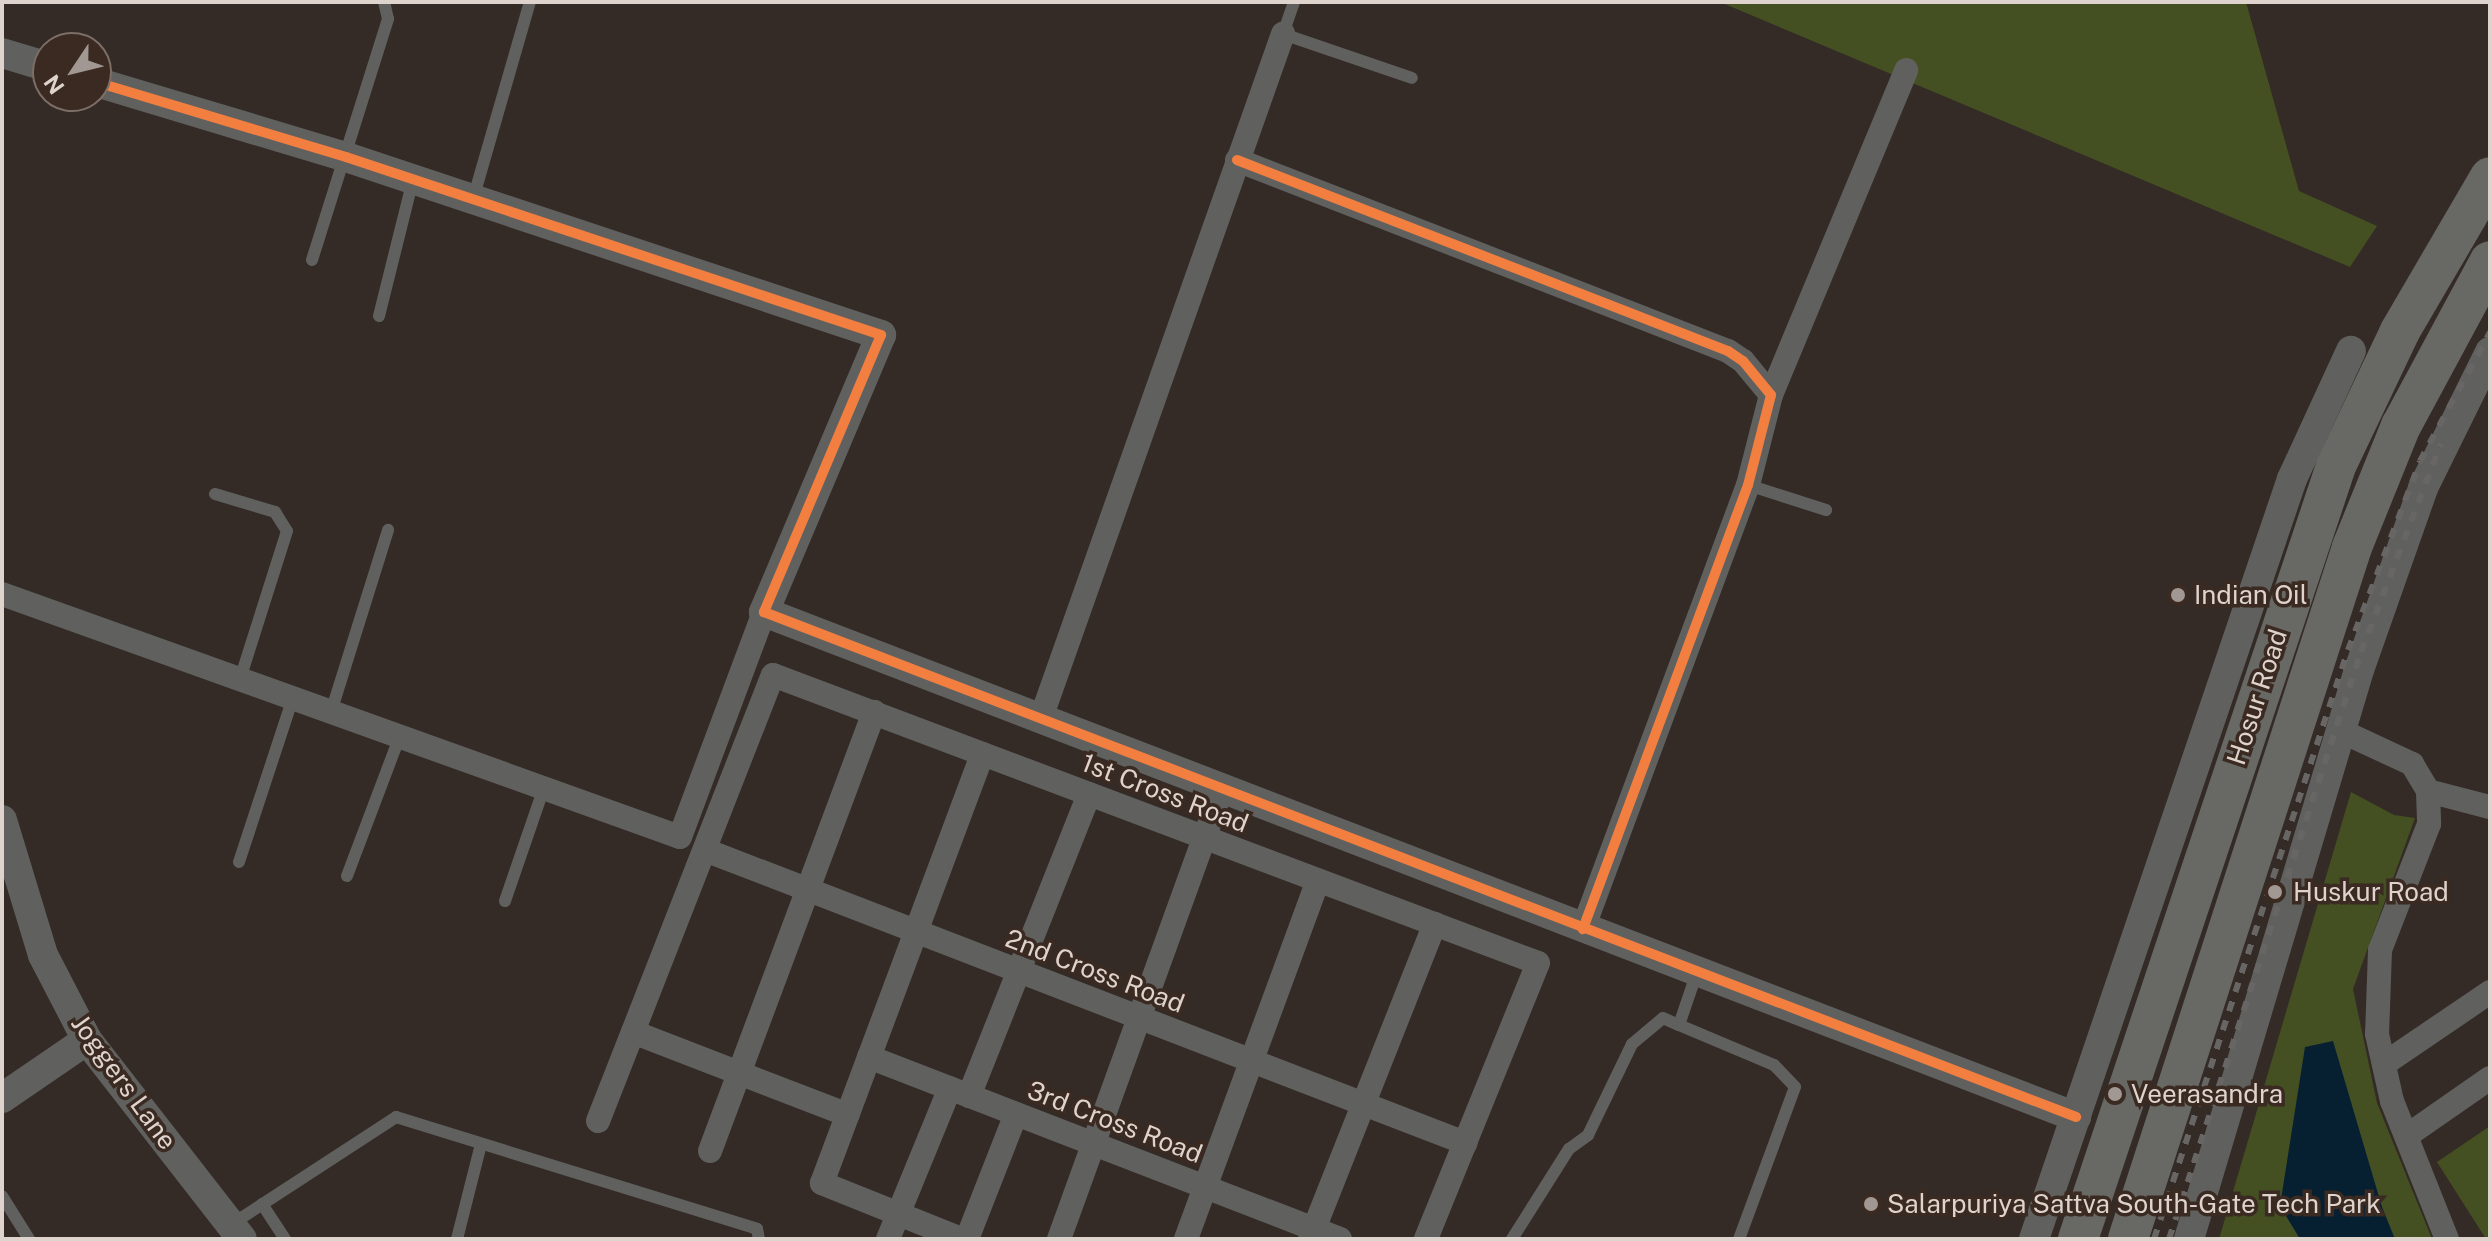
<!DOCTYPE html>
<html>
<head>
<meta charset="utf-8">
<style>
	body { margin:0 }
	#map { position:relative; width:2492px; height:1241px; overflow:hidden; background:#342b27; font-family:"Public Sans",sans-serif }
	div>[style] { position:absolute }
	.green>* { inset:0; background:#445022 }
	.water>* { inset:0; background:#062032 }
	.service>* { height:12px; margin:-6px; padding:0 6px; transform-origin:6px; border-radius:6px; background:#60615e }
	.minor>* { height:24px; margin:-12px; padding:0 12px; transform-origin:12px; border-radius:12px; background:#60615e }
	.tertiary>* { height:30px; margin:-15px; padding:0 15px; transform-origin:15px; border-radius:15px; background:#60615e }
	.trunk>* { height:40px; margin:-20px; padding:0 20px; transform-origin:20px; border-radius:20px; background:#686864 }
	.rail>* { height:6px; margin-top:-3px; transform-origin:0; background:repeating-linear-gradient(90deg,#686664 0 10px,transparent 0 20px) }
	.cycleway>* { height:10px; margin:-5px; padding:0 5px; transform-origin:5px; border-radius:5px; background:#f27e40 }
	.dots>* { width:22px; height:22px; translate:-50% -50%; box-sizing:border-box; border:4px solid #3a2a21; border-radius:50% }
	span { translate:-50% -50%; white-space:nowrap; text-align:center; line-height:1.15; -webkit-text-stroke:7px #3a2a21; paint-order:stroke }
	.poi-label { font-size:26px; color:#ded3cd }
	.left { translate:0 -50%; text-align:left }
	.street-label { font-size:26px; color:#ded3cd }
	.frame { position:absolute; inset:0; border:4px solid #ded3cd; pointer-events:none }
	.north { position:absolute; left:32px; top:32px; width:80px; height:80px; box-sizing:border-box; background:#3a2a21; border:2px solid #7c6e66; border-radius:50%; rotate:235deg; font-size:22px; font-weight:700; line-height:32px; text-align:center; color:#ded3cd }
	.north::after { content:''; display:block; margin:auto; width:28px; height:36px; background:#a29893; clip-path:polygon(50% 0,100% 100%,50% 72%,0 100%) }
</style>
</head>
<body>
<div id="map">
	<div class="green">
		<div style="clip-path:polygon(1720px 2px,2246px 2px,2299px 191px,2377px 226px,2350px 267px)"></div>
		<div style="clip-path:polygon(2351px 792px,2394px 815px,2415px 818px,2353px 989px,2377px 1103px,2432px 1239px,2219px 1239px)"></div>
		<div style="clip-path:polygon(2490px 1126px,2490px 1239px,2486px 1239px,2437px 1162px)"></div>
	</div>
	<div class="water">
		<div style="clip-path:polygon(2333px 1041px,2382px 1207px,2395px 1239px,2300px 1239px,2280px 1206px,2305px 1047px)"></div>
	</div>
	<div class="service">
		<div style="left:1294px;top:2px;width:34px;rotate:109deg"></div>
		<div style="left:1283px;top:34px;width:136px;rotate:18.8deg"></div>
		<div style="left:473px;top:199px;width:205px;rotate:-73.9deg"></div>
		<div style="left:312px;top:260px;width:253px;rotate:-72.5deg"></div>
		<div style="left:388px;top:19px;width:17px;rotate:-103deg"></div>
		<div style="left:379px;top:316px;width:140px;rotate:-76deg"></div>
		<div style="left:1748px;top:485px;width:82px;rotate:17.8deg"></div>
		<div style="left:215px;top:494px;width:63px;rotate:16.7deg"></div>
		<div style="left:275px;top:512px;width:22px;rotate:58deg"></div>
		<div style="left:287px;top:531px;width:155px;rotate:107.6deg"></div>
		<div style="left:331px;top:712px;width:191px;rotate:-72.6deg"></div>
		<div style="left:239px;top:862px;width:173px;rotate:-71.8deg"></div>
		<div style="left:347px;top:876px;width:150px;rotate:-69.3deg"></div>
		<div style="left:505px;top:901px;width:120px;rotate:-71deg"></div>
		<div style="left:1679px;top:1025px;width:103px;rotate:22.8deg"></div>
		<div style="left:1774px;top:1065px;width:30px;rotate:46deg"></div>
		<div style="left:1795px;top:1087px;width:162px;rotate:110.2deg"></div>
		<div style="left:2px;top:1196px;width:51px;rotate:57.9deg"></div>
		<div style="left:262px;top:1204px;width:42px;rotate:56.7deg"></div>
		<div style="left:232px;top:1224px;width:196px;rotate:-33.1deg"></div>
		<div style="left:396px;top:1117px;width:378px;rotate:17.2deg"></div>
		<div style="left:757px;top:1229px;width:10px;rotate:79deg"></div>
		<div style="left:457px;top:1239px;width:98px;rotate:-75.8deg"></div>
		<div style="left:1512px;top:1239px;width:107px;rotate:-57.7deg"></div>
		<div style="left:1569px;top:1149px;width:24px;rotate:-36deg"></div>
		<div style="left:1588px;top:1135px;width:101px;rotate:-64.2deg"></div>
		<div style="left:1632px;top:1044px;width:40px;rotate:-40deg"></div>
		<div style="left:1663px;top:1018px;width:17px;rotate:24deg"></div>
		<div style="left:1679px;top:1025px;width:56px;rotate:-71.2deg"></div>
	</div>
	<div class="minor">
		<div style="left:1237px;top:160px;width:527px;rotate:21.26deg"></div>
		<div style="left:1728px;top:351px;width:18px;rotate:34deg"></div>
		<div style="left:1743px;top:361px;width:44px;rotate:50.5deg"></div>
		<div style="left:1771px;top:395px;width:93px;rotate:104.3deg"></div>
		<div style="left:1748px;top:485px;width:474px;rotate:110.4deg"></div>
		<div style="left:1771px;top:395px;width:352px;rotate:-67.4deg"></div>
		<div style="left:2px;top:594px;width:720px;rotate:19.72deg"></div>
		<div style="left:680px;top:837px;width:240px;rotate:-69.5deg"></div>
		<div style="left:1041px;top:718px;width:726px;rotate:-70.52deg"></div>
		<div style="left:2339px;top:730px;width:81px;rotate:25deg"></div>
		<div style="left:2412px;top:764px;width:31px;rotate:59deg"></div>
		<div style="left:2428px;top:791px;width:33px;rotate:88deg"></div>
		<div style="left:2429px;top:824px;width:135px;rotate:111.3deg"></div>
		<div style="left:2380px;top:950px;width:84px;rotate:92deg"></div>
		<div style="left:2377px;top:1034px;width:69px;rotate:77.4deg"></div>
		<div style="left:2392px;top:1101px;width:149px;rotate:68.3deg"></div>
		<div style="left:2428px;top:791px;width:64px;rotate:14.5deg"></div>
		<div style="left:705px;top:850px;width:815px;rotate:21.08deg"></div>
		<div style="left:633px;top:1032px;width:230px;rotate:21.1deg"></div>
		<div style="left:869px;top:1057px;width:505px;rotate:21.13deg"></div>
		<div style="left:2384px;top:1064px;width:128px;rotate:-34.2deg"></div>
		<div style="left:969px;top:1096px;width:325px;rotate:-68.3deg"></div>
		<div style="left:598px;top:1121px;width:479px;rotate:-68.6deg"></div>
		<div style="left:773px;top:675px;width:817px;rotate:20.63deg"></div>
		<div style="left:1538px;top:963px;width:298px;rotate:112.1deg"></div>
		<div style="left:2408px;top:1135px;width:100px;rotate:-34.8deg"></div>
		<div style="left:710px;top:1151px;width:469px;rotate:-69.5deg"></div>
		<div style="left:888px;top:1239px;width:163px;rotate:-67.7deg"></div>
		<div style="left:961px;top:1239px;width:150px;rotate:-158.1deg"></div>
		<div style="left:822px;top:1183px;width:458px;rotate:-69.5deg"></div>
		<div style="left:967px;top:1239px;width:134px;rotate:-68.6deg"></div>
		<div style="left:1059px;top:1239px;width:481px;rotate:-70.1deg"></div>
		<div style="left:1186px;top:1239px;width:382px;rotate:-69.8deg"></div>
		<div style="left:1310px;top:1239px;width:339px;rotate:-68.4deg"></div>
	</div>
	<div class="tertiary">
		<div style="left:2px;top:53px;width:48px;rotate:16.9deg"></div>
		<div style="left:96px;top:82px;width:261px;rotate:16.7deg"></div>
		<div style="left:346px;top:157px;width:564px;rotate:18.4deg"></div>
		<div style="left:881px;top:335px;width:301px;rotate:112.9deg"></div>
		<div style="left:764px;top:612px;width:1406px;rotate:21.05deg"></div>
		<div style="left:2px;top:820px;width:141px;rotate:73.1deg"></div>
		<div style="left:43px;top:955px;width:96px;rotate:62.6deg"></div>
		<div style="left:87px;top:1040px;width:252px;rotate:52.1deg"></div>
		<div style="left:2px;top:1098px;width:103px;rotate:-34.3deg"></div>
		<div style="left:2034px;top:1239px;width:803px;rotate:-71.25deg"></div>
		<div style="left:2292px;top:479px;width:141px;rotate:-65.3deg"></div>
		<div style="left:2189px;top:1239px;width:594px;rotate:-73.37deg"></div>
		<div style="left:2359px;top:670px;width:193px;rotate:-70.6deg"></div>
		<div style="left:2423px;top:488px;width:152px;rotate:-63.8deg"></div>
	</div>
	<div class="trunk">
		<div style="left:2078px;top:1239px;width:815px;rotate:-71.54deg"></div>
		<div style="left:2336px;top:466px;width:149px;rotate:-64.6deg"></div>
		<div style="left:2400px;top:331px;width:178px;rotate:-59.7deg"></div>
		<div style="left:2128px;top:1239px;width:727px;rotate:-72.06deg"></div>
		<div style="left:2352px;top:547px;width:131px;rotate:-68deg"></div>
		<div style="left:2401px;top:426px;width:187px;rotate:-61.7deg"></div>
	</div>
	<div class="rail">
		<div style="left:2154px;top:1239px;width:620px;rotate:-71.77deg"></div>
		<div style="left:2348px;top:650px;width:202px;rotate:-69.1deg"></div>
		<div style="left:2420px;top:461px;width:147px;rotate:-61.5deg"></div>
		<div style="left:2169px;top:1239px;width:618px;rotate:-71.89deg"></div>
		<div style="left:2361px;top:652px;width:223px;rotate:-69deg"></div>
	</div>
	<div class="cycleway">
		<div style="left:96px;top:82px;width:261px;rotate:16.7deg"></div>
		<div style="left:346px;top:157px;width:564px;rotate:18.4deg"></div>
		<div style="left:881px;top:335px;width:301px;rotate:112.9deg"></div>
		<div style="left:764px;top:612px;width:1406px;rotate:21.05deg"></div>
		<div style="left:1237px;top:160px;width:527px;rotate:21.26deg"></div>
		<div style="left:1728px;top:351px;width:18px;rotate:34deg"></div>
		<div style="left:1743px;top:361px;width:44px;rotate:50.5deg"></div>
		<div style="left:1771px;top:395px;width:93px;rotate:104.3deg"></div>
		<div style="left:1748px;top:485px;width:474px;rotate:110.4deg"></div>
	</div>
	<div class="dots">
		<div style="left:2178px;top:595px;background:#a29893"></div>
		<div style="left:2275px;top:892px;background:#a29893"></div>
		<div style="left:2115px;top:1094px;background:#a29893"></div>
		<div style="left:1871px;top:1204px;background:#a29893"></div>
	</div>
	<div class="poi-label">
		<span class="left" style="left:2194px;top:595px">Indian Oil</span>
		<span class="left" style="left:2293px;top:892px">Huskur Road</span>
		<span class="left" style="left:2131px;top:1094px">Veerasandra</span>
		<span class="left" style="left:1887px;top:1204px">Salarpuriya Sattva South-Gate Tech Park</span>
	</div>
	<div class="street-label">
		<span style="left:2257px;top:697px;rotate:-72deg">Hosur Road</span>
		<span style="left:1165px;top:793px;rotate:21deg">1st Cross Road</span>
		<span style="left:1095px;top:971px;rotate:21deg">2nd Cross Road</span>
		<span style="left:124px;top:1082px;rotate:54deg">Joggers Lane</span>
		<span style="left:1115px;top:1122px;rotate:21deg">3rd Cross Road</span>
	</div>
	<div class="frame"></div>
	<div class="north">N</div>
</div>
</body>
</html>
